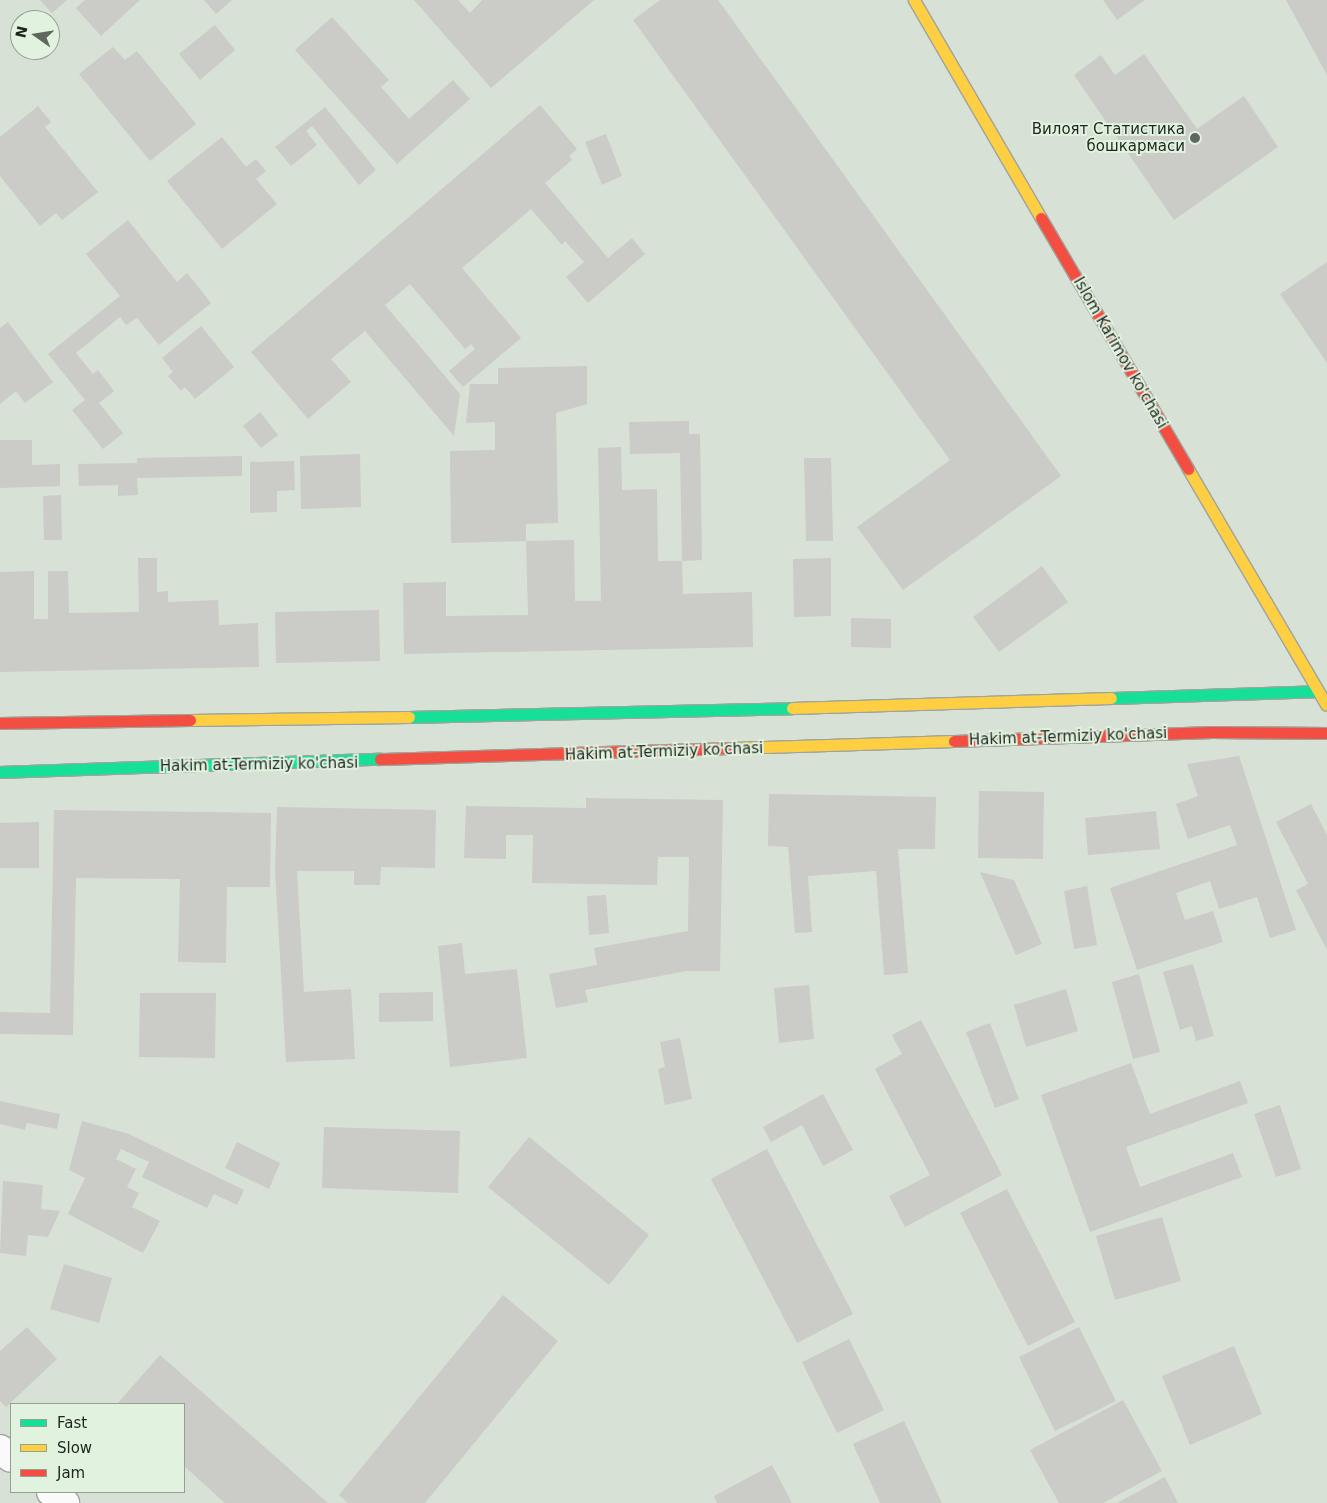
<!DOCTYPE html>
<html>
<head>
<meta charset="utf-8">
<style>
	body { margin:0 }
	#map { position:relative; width:1327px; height:1503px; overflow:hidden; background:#d8e1d6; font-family:"DejaVu Sans",sans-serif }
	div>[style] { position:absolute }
	.building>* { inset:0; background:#cbcbc8 }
	.roads { filter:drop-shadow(1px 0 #9ea49c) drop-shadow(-1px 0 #9ea49c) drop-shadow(0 1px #9ea49c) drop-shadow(0 -1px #9ea49c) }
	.street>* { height:28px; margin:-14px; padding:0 14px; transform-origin:14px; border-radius:14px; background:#f9faf9 }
	.fast>* { height:11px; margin:-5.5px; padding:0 5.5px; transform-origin:5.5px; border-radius:5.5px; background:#16e098 }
	.slow>* { height:11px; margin:-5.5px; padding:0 5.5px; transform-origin:5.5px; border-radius:5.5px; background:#ffcf43 }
	.jam>* { height:11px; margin:-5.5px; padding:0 5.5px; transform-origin:5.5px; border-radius:5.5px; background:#f24e42 }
	.dots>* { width:14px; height:14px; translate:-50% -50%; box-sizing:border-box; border:2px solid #e1f2df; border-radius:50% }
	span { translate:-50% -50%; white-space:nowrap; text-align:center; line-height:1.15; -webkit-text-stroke:4px #e1f2df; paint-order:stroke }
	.poi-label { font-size:15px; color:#1f251e }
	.right { translate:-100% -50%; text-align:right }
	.street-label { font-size:15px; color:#1f251e }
	.legend { position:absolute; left:10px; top:1403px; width:175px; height:90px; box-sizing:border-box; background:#e1f2df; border:1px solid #93a092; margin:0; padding:6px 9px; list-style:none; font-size:15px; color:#1f251e }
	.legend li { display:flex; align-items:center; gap:10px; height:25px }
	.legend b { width:25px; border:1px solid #93a092 }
	.north { position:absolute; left:10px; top:10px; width:50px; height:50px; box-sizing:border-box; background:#e1f2df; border:1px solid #93a092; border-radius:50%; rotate:283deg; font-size:14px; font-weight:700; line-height:20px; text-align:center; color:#1f251e }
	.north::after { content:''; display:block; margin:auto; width:18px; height:22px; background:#60675e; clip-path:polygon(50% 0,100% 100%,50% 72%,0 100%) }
</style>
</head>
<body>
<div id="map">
	<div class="building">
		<div style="clip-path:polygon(40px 0,67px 0,52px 13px)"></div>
		<div style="clip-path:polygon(85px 0,140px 0,101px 36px,76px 8px)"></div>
		<div style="clip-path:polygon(204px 0,232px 0,216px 14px)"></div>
		<div style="clip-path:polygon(414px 0,458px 0,470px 13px,482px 0,594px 0,491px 88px)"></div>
		<div style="clip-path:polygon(660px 0,718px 0,1061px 476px,903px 590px,857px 527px,950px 460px,633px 20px)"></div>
		<div style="clip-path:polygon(1103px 0,1145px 0,1117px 20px)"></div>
		<div style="clip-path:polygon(1286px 0,1327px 0,1327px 75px)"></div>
		<div style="clip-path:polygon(332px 17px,389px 80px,381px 87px,409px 119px,453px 80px,470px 99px,397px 164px,295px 50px)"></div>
		<div style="clip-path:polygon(215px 25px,235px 50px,200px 80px,179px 54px)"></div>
		<div style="clip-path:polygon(113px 47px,125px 60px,137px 51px,196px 124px,150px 161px,79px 74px)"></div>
		<div style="clip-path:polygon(1144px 54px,1197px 129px,1244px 96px,1278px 147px,1174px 220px,1074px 75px,1101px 55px,1115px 75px)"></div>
		<div style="clip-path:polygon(540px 105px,577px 149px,569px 156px,572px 160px,545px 183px,608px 258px,632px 238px,645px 254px,588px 303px,566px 277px,584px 262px,565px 241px,562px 245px,531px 209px,462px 268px,521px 338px,463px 387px,449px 371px,475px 349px,471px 344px,465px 349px,410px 284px,385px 305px,460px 394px,454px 436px,365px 331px,331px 359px,351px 382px,308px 419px,251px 352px)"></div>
		<div style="clip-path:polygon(38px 106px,51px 122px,45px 127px,98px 192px,62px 220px,56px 213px,40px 226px,0 176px,0 137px)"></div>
		<div style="clip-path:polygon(325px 107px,376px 170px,359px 185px,312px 126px,306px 131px,317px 145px,291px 166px,275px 147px)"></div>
		<div style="clip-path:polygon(606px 134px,622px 176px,602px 185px,585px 142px)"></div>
		<div style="clip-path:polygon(222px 137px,246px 167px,256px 159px,266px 171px,256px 179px,277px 204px,222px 249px,167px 181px)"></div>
		<div style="clip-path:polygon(128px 220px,177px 282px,187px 273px,211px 303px,159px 345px,137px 318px,126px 325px,120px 317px,76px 353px,93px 374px,98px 370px,114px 391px,99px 403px,123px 433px,103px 449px,72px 410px,85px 400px,48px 354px,120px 296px,86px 254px)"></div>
		<div style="clip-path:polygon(1327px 262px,1327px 363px,1280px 294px)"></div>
		<div style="clip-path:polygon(8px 322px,53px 382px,25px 403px,16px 391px,0 404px,0 328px)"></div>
		<div style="clip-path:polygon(201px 326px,234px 367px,195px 399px,185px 387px,181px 391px,168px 376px,173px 372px,162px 358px)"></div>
		<div style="clip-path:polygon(587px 366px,587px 404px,556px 413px,558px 523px,526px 524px,526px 541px,574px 540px,575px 601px,601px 601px,598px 448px,621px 447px,622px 490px,657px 489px,658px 561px,682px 561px,683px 594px,752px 592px,753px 647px,404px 654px,403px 583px,446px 582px,446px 616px,528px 615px,526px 541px,451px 543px,450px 451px,495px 450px,495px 422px,466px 423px,470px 384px,498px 384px,498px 368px)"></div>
		<div style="clip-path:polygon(260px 412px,278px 435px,261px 448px,243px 426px)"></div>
		<div style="clip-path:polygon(689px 421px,689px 434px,700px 434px,702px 560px,682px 561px,680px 453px,630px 454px,629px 422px)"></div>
		<div style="clip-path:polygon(0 440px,32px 440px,32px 465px,60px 464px,60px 486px,0 488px)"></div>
		<div style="clip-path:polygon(360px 454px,361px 507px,301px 509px,300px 456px)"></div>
		<div style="clip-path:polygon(242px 456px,242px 476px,137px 478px,138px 495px,118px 496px,118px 485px,79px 486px,78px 464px,137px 463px,137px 458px)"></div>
		<div style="clip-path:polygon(804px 458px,831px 458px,833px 541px,806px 541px)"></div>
		<div style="clip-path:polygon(294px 461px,295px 490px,277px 491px,277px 512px,250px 513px,250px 462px)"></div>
		<div style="clip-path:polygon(61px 495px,62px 540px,44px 540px,43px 496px)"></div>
		<div style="clip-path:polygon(138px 558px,157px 558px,157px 592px,168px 591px,168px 602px,218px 600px,219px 625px,258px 623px,259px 667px,0 672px,0 572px,34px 571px,34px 619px,48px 619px,48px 571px,68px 571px,69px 613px,139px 612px)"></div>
		<div style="clip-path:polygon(831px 558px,831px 616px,794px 617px,793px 559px)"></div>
		<div style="clip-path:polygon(1042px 566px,1068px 602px,999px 652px,973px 617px)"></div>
		<div style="clip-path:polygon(379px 610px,380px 661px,276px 663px,275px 612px)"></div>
		<div style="clip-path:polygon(851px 618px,891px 619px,891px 648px,851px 647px)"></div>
		<div style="clip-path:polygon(1239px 756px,1296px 930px,1270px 938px,1257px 897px,1219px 909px,1210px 881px,1176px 893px,1185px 920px,1213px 911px,1223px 942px,1137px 970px,1110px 888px,1237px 845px,1230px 825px,1188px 839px,1176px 804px,1198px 796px,1187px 764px)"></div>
		<div style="clip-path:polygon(979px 791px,1044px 792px,1043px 859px,978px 858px)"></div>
		<div style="clip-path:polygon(769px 794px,936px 797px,935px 849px,898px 849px,908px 973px,884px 975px,876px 871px,808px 876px,812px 932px,795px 933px,788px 847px,768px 846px)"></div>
		<div style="clip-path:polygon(586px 798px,723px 800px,720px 971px,687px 971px,585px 990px,588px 1002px,556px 1008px,549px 974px,597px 965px,594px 948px,688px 931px,689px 857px,658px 857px,657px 885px,532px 883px,533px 835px,506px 835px,506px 859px,464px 858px,466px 806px,586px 808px)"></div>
		<div style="clip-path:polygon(1311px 804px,1327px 835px,1327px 950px,1296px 890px,1308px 884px,1276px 822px)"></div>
		<div style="clip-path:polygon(277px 807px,436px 810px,435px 868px,381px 867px,380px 885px,354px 885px,354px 871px,297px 871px,304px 992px,351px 989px,355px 1059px,286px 1062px,275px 870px)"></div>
		<div style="clip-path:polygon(54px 810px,271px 813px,270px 887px,227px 887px,226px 963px,178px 962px,180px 879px,76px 878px,73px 1035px,0 1034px,0 1012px,50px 1013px)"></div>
		<div style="clip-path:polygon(1156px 811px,1160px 849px,1088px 855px,1085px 818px)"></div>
		<div style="clip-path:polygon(39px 822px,39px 868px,0 868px,0 823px)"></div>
		<div style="clip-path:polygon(980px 872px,1014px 880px,1042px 944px,1016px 955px)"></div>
		<div style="clip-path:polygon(1087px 886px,1097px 945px,1074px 949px,1064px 891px)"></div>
		<div style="clip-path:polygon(606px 895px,609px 933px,589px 935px,587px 896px)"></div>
		<div style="clip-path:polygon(462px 943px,465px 974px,517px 969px,527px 1058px,450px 1067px,438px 946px)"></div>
		<div style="clip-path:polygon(1193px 964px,1214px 1036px,1196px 1041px,1192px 1026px,1180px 1030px,1163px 972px)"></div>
		<div style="clip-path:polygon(1139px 974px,1160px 1052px,1133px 1059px,1112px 982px)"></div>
		<div style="clip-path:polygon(809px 985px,814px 1039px,779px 1043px,774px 988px)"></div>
		<div style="clip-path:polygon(1066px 989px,1078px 1031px,1026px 1047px,1014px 1005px)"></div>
		<div style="clip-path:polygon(433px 992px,433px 1021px,379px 1022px,379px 993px)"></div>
		<div style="clip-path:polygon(140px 993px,216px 993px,215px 1058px,139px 1057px)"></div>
		<div style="clip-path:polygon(921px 1020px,1002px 1175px,905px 1227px,889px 1196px,930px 1175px,875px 1069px,902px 1054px,892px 1035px)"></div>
		<div style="clip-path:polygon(990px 1023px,1019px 1099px,995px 1108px,966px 1032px)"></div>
		<div style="clip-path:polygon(680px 1038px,692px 1099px,665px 1105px,658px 1069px,665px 1067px,660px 1042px)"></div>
		<div style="clip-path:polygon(1131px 1063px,1150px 1114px,1240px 1081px,1248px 1103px,1126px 1147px,1140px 1187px,1233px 1153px,1242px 1177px,1090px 1232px,1041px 1095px)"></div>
		<div style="clip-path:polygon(823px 1094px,853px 1150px,823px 1166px,802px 1125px,771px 1142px,763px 1127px)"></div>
		<div style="clip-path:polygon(0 1101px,60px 1114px,57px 1129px,27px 1123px,25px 1130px,0 1124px)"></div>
		<div style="clip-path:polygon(1280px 1105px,1301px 1169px,1276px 1177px,1254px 1114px)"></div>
		<div style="clip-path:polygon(82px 1121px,129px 1134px,244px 1190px,237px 1205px,214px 1194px,207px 1208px,142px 1177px,149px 1162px,121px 1149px,116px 1159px,136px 1169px,127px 1187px,139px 1193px,132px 1207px,160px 1221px,143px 1253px,68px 1214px,85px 1178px,69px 1170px)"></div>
		<div style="clip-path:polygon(324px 1127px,460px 1131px,458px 1193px,322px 1188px)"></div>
		<div style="clip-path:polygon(529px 1137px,649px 1235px,609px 1285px,488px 1187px)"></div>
		<div style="clip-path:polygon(237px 1142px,280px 1163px,269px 1189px,225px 1168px)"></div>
		<div style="clip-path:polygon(767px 1149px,853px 1314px,797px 1343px,711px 1179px)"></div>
		<div style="clip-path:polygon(3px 1181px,43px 1185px,41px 1209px,60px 1211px,48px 1237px,28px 1235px,26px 1256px,0 1253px)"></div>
		<div style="clip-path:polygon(1007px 1189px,1075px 1322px,1028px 1346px,960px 1213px)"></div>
		<div style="clip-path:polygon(1162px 1217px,1181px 1281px,1115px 1300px,1096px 1236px)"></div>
		<div style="clip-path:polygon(64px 1264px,112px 1278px,99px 1323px,50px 1309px)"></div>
		<div style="clip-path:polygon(503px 1295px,558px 1341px,425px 1503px,348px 1503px,339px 1495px)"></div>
		<div style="clip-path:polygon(27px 1327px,57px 1359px,6px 1407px,0 1401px,0 1351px)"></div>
		<div style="clip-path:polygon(1079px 1327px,1116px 1401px,1055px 1431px,1019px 1357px)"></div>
		<div style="clip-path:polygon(849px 1339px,884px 1410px,837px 1433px,802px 1362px)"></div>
		<div style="clip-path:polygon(1234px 1346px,1262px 1414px,1190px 1445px,1162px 1376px)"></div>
		<div style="clip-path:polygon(160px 1355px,328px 1503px,225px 1503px,184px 1466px,184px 1404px,117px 1404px)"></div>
		<div style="clip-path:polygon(1123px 1400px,1162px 1471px,1103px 1503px,1059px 1503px,1030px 1450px)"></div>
		<div style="clip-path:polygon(904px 1421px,942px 1503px,880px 1503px,853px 1444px)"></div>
		<div style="clip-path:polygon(772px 1465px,792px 1503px,717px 1503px,714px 1496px)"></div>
		<div style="clip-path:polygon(1165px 1477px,1178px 1503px,1117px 1503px)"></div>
	</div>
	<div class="roads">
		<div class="street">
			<div style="left:0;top:1449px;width:14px;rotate:39deg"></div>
			<div style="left:51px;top:1492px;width:18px;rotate:38deg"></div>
		</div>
		<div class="fast">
			<div style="left:1111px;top:698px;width:206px;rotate:-1.9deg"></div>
			<div style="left:409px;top:717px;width:383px;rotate:-1.3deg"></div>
			<div style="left:0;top:772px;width:380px;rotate:-2deg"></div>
		</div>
		<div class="slow">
			<div style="left:914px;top:0;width:252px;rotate:59.8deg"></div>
			<div style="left:1188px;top:469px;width:273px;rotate:59.6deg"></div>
			<div style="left:792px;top:708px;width:319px;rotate:-1.8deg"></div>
			<div style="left:190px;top:720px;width:219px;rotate:-0.8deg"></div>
			<div style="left:733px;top:748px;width:221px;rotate:-1.8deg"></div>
		</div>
		<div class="jam">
			<div style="left:1041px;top:218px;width:291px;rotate:59.6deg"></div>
			<div style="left:0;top:723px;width:190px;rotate:-0.9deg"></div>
			<div style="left:954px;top:741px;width:258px;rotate:-2deg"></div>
			<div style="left:1212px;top:732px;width:115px;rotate:0.5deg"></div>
			<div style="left:380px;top:759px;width:353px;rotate:-1.8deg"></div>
		</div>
	</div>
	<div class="dots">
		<div style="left:1195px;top:138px;background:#60675e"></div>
	</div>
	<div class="poi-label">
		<span class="right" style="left:1185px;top:138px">Вилоят Статистика<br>бошкармаси</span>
	</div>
	<div class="street-label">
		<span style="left:1120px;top:353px;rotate:60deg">Islom Karimov ko'chasi</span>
		<span style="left:1068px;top:737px;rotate:-2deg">Hakim at-Termiziy ko'chasi</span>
		<span style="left:664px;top:752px;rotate:-2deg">Hakim at-Termiziy ko'chasi</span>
		<span style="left:259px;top:765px;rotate:-1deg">Hakim at-Termiziy ko'chasi</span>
	</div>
	<ul class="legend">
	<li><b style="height:6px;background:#16e098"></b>Fast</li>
	<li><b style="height:6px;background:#ffcf43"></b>Slow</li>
	<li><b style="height:6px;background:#f24e42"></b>Jam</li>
	</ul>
	<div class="north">N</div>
</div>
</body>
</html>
